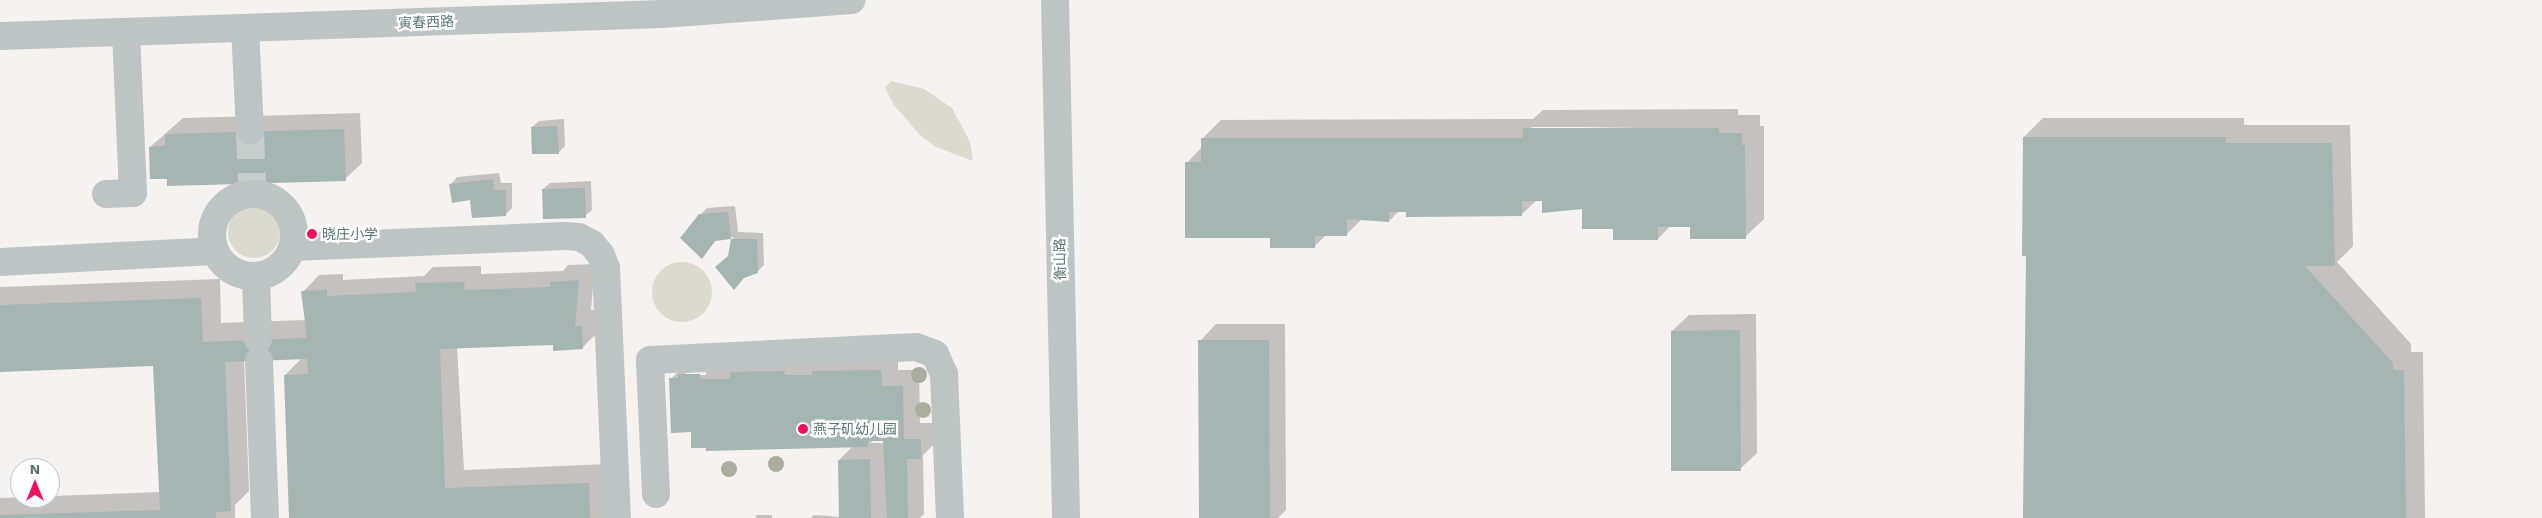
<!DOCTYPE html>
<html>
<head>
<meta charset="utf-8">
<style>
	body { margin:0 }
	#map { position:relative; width:2542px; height:518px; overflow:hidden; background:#f5f2ef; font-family:"Work Sans","Noto Sans SC",sans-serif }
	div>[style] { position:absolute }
	.green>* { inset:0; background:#dadace }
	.round { border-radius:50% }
	.shadow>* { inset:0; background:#0003 }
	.building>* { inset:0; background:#a5b5b2 }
	.minor-tunnel>* { height:28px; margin-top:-14px; transform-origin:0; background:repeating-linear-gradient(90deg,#c6cdca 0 28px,transparent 0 42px) }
	.minor>* { height:28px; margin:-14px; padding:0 14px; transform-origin:14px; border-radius:14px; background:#bcc5c4 }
	.minor>.ring { margin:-14px; padding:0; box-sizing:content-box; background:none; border:28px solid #bcc5c4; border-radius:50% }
	.trees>* { width:16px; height:16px; margin:-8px; border-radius:50%; background:#abae9e }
	.dots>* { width:14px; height:14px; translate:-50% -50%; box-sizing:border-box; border:2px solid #fff; border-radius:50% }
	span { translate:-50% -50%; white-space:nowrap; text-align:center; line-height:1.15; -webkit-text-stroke:5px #fff; paint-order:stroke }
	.street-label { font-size:14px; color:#587875 }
	.poi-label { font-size:14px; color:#587875 }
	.left { translate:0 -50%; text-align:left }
	.north { position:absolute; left:10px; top:458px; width:50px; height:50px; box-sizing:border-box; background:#fff; border:1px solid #bcc9c8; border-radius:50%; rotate:0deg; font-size:14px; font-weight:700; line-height:20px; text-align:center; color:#587875 }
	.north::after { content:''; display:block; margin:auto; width:18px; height:22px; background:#f50f5d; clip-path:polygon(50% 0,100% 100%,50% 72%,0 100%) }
</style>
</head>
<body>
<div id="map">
	<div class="green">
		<div style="clip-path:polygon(891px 81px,924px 89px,952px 108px,970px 142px,973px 161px,936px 147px,920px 135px,894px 105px,885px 88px)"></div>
		<div class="round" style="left:228px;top:206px;width:52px;height:52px"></div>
		<div class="round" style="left:652px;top:262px;width:60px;height:60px"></div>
	</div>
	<div class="shadow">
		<div style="clip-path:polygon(evenodd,1738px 109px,1738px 115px,1760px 115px,1760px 126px,1764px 126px,1764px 219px,1745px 237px,1691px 225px,1671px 225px,1658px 239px,1615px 227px,1583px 207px,1537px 200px,1521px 215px,1399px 211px,1389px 221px,1362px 219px,1346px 235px,1326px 235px,1314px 247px,1271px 237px,1187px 163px,1202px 147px,1202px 139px,1221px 120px,1533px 119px,1543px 110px,1738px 109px,1532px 127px,1636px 127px,1529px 129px,1532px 127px)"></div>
		<div style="clip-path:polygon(360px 113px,362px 163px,345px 179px,168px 177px,150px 147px,183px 118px)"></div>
		<div style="clip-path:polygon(2043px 118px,2244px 118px,2244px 125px,2350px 125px,2353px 246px,2337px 262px,2411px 344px,2411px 352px,2423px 352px,2425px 518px,2025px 518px,2027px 255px,2024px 137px)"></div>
		<div style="clip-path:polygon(564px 119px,565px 146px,558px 153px,532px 127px,539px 121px)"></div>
		<div style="clip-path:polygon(499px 173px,501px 183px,512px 183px,512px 208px,505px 215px,472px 199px,451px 184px,457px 177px)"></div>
		<div style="clip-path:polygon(591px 181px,592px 210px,585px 216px,543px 189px,550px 183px)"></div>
		<div style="clip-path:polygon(735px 206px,738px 232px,763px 233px,764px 265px,757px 272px,730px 255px,733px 237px,716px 240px,702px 257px,700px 215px,707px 208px)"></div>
		<div style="clip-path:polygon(595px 264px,591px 310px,598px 310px,599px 331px,582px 348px,554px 344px,457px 347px,464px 470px,607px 464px,609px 518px,290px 518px,285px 375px,302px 358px,244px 360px,249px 491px,235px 505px,235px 518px,0 518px,0 498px,160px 492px,155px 365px,0 370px,0 287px,220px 279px,221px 323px,306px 320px,303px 292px,319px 275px,343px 274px,343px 280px,424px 276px,433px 267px,481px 266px,481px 274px,563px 271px,568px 265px)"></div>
		<div style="clip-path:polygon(1756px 314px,1757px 453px,1740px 469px,1672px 331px,1689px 315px)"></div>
		<div style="clip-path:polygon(1216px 324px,1285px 324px,1286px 510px,1278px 518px,1201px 518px,1200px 341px)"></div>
		<div style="clip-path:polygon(evenodd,898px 354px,898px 370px,919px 370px,920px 423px,937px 423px,937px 441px,923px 455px,924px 514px,920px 518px,811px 518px,814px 515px,840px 517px,839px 460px,853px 446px,707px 446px,692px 431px,671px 379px,687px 362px,898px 354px,706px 372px,706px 375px,686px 375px,686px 373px,706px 372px,898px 354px,874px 440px,884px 440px,884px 443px,870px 443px,874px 440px)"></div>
		<div style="clip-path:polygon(757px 515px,772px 515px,772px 518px,755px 518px)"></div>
	</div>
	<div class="building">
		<div style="clip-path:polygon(557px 126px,559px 154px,532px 154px,531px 127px)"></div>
		<div style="clip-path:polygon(1523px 128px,1719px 128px,1719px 133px,1742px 133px,1742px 145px,1745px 145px,1746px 239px,1690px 239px,1690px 227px,1658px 227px,1658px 240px,1613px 240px,1613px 229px,1582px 229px,1582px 209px,1542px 213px,1542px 201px,1522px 201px,1522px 216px,1406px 217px,1406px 212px,1389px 212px,1389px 222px,1347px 219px,1347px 236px,1315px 236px,1315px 248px,1270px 248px,1270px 238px,1185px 238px,1185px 162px,1201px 162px,1201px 138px,1523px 138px)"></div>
		<div style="clip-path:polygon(344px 129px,346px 181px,167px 186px,167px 179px,150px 179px,149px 147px,165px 146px,165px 134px)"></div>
		<div style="clip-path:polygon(2023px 137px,2226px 137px,2226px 143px,2332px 143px,2335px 266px,2305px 266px,2393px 363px,2393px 370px,2404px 370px,2406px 518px,2023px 518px,2026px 256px,2022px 256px)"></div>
		<div style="clip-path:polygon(493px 179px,494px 190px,506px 190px,506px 216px,472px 218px,470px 200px,452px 203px,449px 184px)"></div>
		<div style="clip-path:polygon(585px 188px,586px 218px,543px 219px,542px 189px)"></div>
		<div style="clip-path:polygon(728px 212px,731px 239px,715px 241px,702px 259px,680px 238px,699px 214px)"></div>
		<div style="clip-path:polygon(731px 239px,757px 239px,758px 273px,744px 278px,734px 290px,715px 267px,728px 256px)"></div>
		<div style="clip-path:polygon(579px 280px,575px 326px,582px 326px,583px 349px,553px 351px,553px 345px,440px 349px,445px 488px,589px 483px,590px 518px,289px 518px,284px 375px,308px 374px,307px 359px,225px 362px,231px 511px,216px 512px,216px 518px,0 518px,0 515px,160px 510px,153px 366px,0 372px,0 305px,201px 298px,203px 342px,307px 338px,301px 291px,327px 290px,327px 296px,416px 292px,415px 283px,464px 282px,465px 290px,550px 287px,550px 282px)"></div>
		<div style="clip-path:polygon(1740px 330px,1741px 471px,1671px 471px,1671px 331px)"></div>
		<div style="clip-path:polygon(1198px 340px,1269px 340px,1270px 518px,1199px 518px)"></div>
		<div style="clip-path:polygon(881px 370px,882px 386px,903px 386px,904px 439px,921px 439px,921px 459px,907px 459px,908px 518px,887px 518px,883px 441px,868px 441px,868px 447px,706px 451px,706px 448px,691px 448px,691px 432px,671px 433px,669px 378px,678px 378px,678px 374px,700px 374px,700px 379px,730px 379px,730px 372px,784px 371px,785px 375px,812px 375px,812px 371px)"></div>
		<div style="clip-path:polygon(870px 459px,871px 518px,839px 518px,838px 460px)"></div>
	</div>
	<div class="minor-tunnel">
		<div style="left:250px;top:131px;width:53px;rotate:87.8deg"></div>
	</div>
	<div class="minor">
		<div style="left:1055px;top:0;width:518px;rotate:88.78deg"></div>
		<div style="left:245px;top:28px;width:103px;rotate:87.2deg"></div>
		<div style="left:0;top:36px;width:662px;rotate:-1.9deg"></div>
		<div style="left:662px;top:14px;width:190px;rotate:-4.2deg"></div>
		<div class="ring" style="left:212px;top:194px;width:54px;height:54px"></div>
		<div style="left:106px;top:194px;width:27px;rotate:-2deg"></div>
		<div style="left:133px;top:193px;width:161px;rotate:-92.5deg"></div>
		<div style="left:293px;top:247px;width:272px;rotate:-2.3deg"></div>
		<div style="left:565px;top:236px;width:14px;rotate:4deg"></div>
		<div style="left:579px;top:237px;width:15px;rotate:28deg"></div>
		<div style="left:592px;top:244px;width:14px;rotate:51deg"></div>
		<div style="left:601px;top:255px;width:14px;rotate:69deg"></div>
		<div style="left:606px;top:268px;width:250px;rotate:87.5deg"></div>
		<div style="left:0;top:262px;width:215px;rotate:-2.9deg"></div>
		<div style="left:256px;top:276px;width:63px;rotate:88.2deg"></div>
		<div style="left:259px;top:361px;width:157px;rotate:87.8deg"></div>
		<div style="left:656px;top:494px;width:134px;rotate:-92.6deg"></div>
		<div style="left:650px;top:360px;width:266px;rotate:-2.8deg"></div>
		<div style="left:916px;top:347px;width:20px;rotate:20deg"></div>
		<div style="left:935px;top:354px;width:22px;rotate:66deg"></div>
		<div style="left:944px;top:374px;width:144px;rotate:87.6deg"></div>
	</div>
	<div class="trees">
		<div style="left:919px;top:375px"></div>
		<div style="left:923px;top:410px"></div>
		<div style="left:776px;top:464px"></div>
		<div style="left:729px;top:469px"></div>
	</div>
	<div class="dots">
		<div style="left:312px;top:234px;background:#f50f5d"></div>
		<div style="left:803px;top:429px;background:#f50f5d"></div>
	</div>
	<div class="street-label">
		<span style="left:426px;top:22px;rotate:-2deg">寅春西路</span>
		<span style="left:1060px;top:259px;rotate:-91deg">衡山路</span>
	</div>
	<div class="poi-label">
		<span class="left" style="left:322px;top:234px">晓庄小学</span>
		<span class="left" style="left:813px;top:429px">燕子矶幼儿园</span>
	</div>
	<div class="north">N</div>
</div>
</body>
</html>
